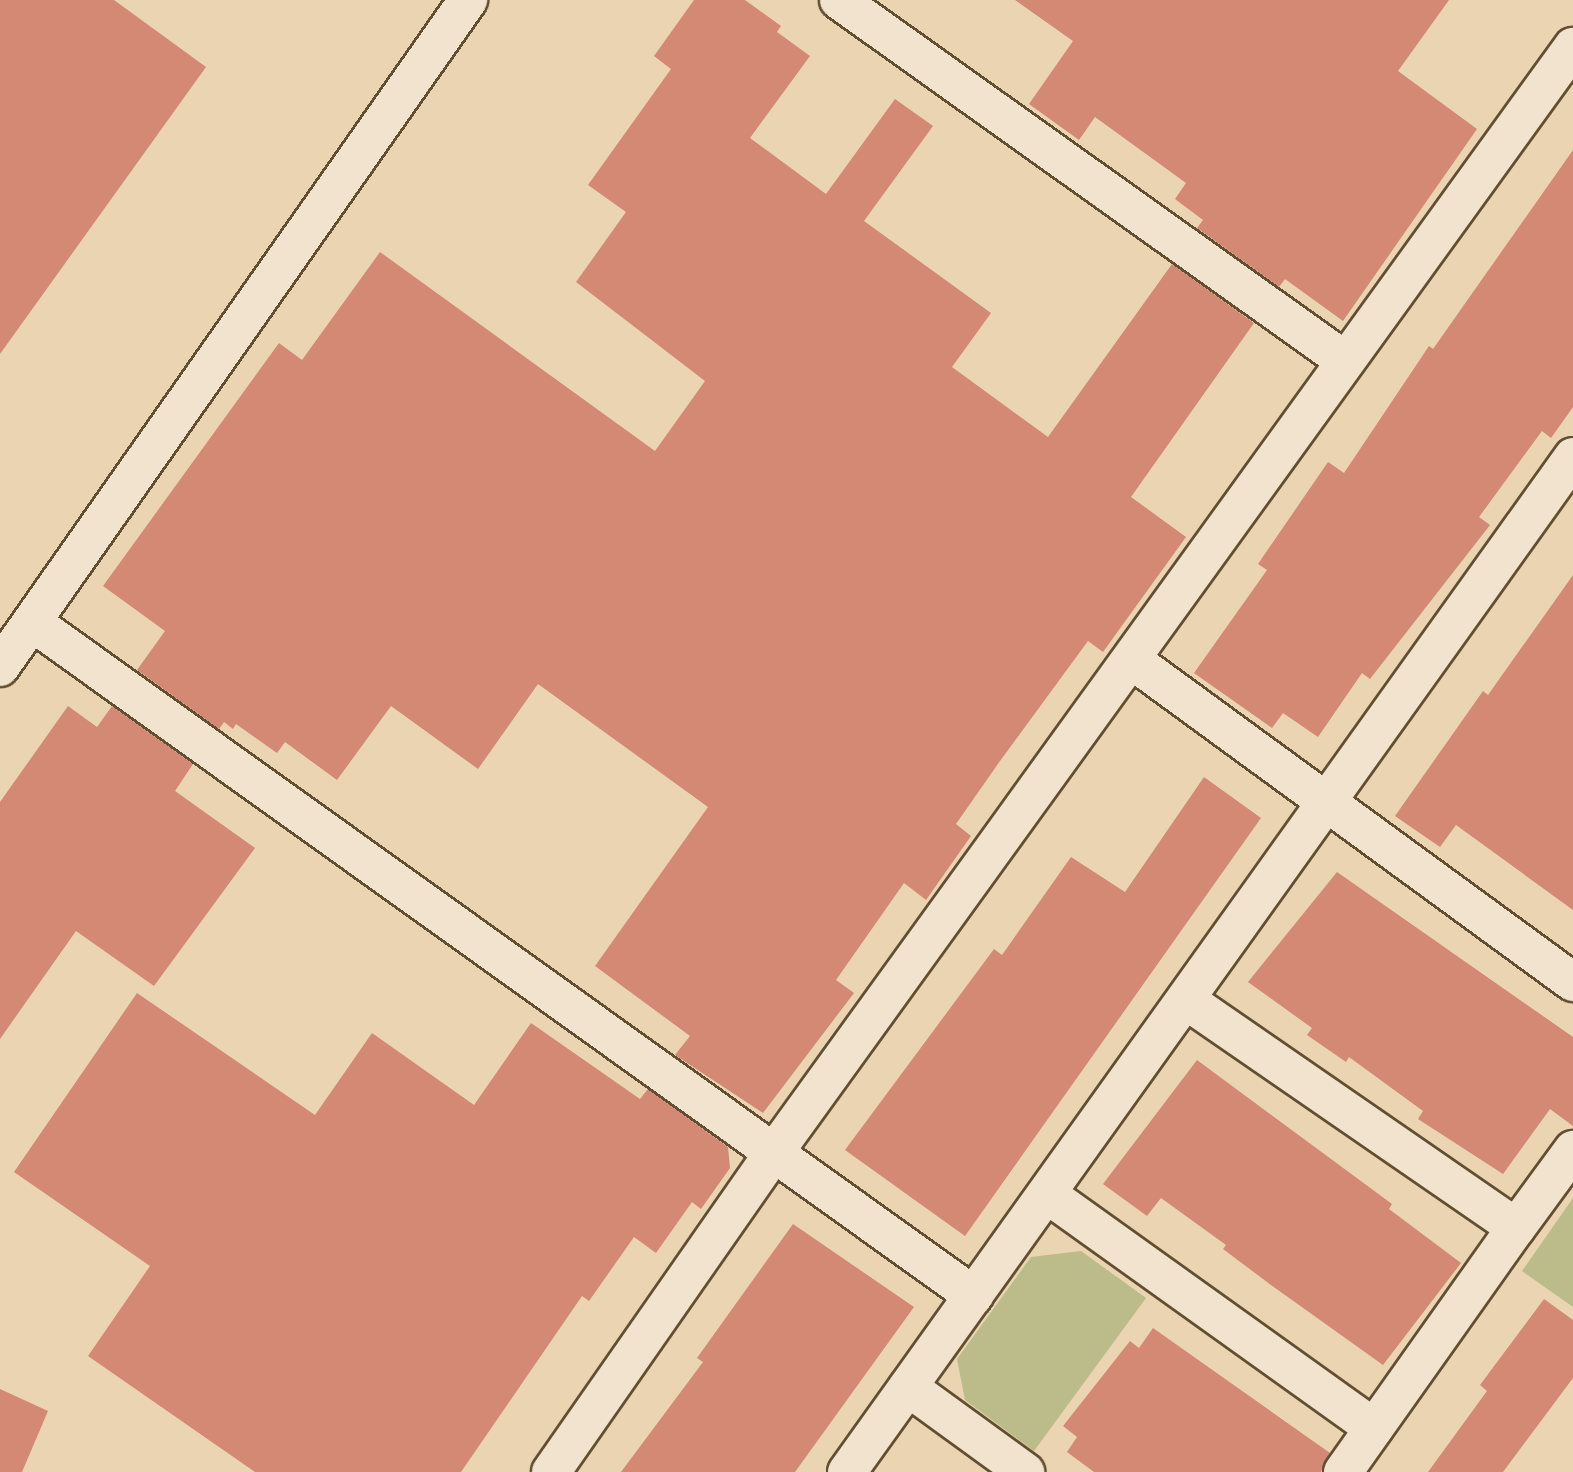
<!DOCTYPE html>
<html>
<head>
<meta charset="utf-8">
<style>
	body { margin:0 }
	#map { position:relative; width:1573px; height:1472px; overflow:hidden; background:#ead4b2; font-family:"Libre Bodoni",serif }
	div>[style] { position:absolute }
	.green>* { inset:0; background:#bbbc89 }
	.building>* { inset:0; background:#d38974 }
	.roads { filter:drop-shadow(2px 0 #624e31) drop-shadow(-2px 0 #624e31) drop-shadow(0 2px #624e31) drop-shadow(0 -2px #624e31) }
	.minor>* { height:38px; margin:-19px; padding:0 19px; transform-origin:19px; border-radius:19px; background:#f1e3cd }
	span { translate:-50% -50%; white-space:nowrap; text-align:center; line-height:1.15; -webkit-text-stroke:5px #f1e3cd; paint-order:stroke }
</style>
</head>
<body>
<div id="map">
	<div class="green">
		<div style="clip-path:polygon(1573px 1198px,1573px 1307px,1522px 1271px)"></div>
		<div style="clip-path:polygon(1081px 1251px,1146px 1298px,1034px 1451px,965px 1400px,957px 1359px,1031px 1257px)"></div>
	</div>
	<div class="building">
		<div style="clip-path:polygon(0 0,114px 0,206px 67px,0 354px)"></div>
		<div style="clip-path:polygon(694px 0,745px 0,781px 26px,777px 32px,810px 56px,750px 138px,826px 194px,895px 99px,933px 126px,864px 221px,991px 313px,952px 367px,1048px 437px,1172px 264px,1254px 323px,1131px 497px,1186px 537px,1103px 652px,1088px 641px,1000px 761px,956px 824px,971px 836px,926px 900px,904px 883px,836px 980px,854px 993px,763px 1113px,675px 1055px,690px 1036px,595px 966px,708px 807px,538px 684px,478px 769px,391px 706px,337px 780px,285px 742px,277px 753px,236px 724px,233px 729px,224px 722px,219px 729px,137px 670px,165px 631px,103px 586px,279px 343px,302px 360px,380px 252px,655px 451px,705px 381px,576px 282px,626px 212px,588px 185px,671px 69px,654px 56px)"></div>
		<div style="clip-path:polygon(1015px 0,1449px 0,1398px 71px,1477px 129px,1343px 321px,1285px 279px,1279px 287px,1197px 228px,1203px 220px,1175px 199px,1186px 183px,1095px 117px,1079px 140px,1029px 104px,1073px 41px)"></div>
		<div style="clip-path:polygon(1573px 150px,1573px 407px,1551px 438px,1542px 431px,1479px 517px,1490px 525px,1370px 679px,1362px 673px,1318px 737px,1283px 713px,1272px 728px,1194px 673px,1267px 570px,1258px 564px,1328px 462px,1344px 473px,1429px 346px,1433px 349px)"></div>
		<div style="clip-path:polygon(1573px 575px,1573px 910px,1456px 825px,1440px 847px,1395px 816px,1483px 691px,1488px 695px)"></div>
		<div style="clip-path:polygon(68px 706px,97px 727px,112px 706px,193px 764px,175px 791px,255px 848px,154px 986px,76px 931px,0 1039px,0 802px)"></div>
		<div style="clip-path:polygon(1204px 777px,1261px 818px,965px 1236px,845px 1150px,994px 949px,1002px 955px,1071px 857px,1125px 892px)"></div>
		<div style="clip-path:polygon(1337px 872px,1573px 1037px,1573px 1126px,1550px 1109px,1503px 1174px,1418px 1119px,1423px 1111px,1349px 1057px,1346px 1062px,1307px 1035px,1312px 1028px,1248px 982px)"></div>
		<div style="clip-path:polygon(137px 993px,315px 1115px,372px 1033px,474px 1105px,531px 1023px,640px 1099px,648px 1089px,728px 1147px,730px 1168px,701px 1209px,692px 1202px,656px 1253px,634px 1237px,589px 1301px,582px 1296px,461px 1472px,255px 1472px,88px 1356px,150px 1266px,14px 1172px)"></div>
		<div style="clip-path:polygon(1197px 1060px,1392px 1204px,1389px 1209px,1461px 1263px,1383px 1365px,1271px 1285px,1223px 1249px,1226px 1245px,1161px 1198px,1147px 1216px,1103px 1184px)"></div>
		<div style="clip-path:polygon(793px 1224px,914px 1307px,795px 1472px,621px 1472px,703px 1362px,697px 1358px)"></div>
		<div style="clip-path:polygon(1544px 1299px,1573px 1320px,1573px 1378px,1503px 1472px,1428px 1472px,1487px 1391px,1480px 1385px)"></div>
		<div style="clip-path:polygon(1153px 1328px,1330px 1453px,1321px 1472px,1094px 1472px,1067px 1452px,1077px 1437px,1063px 1426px,1130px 1341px,1139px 1348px)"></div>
		<div style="clip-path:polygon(0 1389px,48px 1411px,22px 1472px,0 1472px)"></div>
	</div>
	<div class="roads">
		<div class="minor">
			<div style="left:839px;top:0;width:620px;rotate:35.48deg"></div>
			<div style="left:32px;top:622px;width:1158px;rotate:35.58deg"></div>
			<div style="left:1132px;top:660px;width:546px;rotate:36.14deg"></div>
			<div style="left:0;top:667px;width:815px;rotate:-54.94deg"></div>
			<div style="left:1186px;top:1000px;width:401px;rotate:34.6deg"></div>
			<div style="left:1516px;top:1228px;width:97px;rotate:-53.8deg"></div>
			<div style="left:1047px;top:1194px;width:402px;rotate:35.6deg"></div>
			<div style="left:908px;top:1387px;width:145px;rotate:36deg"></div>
			<div style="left:551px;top:1472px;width:388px;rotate:-55.1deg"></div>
			<div style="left:773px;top:1154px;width:1366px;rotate:-54.15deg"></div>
			<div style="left:847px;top:1472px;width:1248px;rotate:-54.42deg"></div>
			<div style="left:1343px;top:1472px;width:299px;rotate:-54.7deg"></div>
		</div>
	</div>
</div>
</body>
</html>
